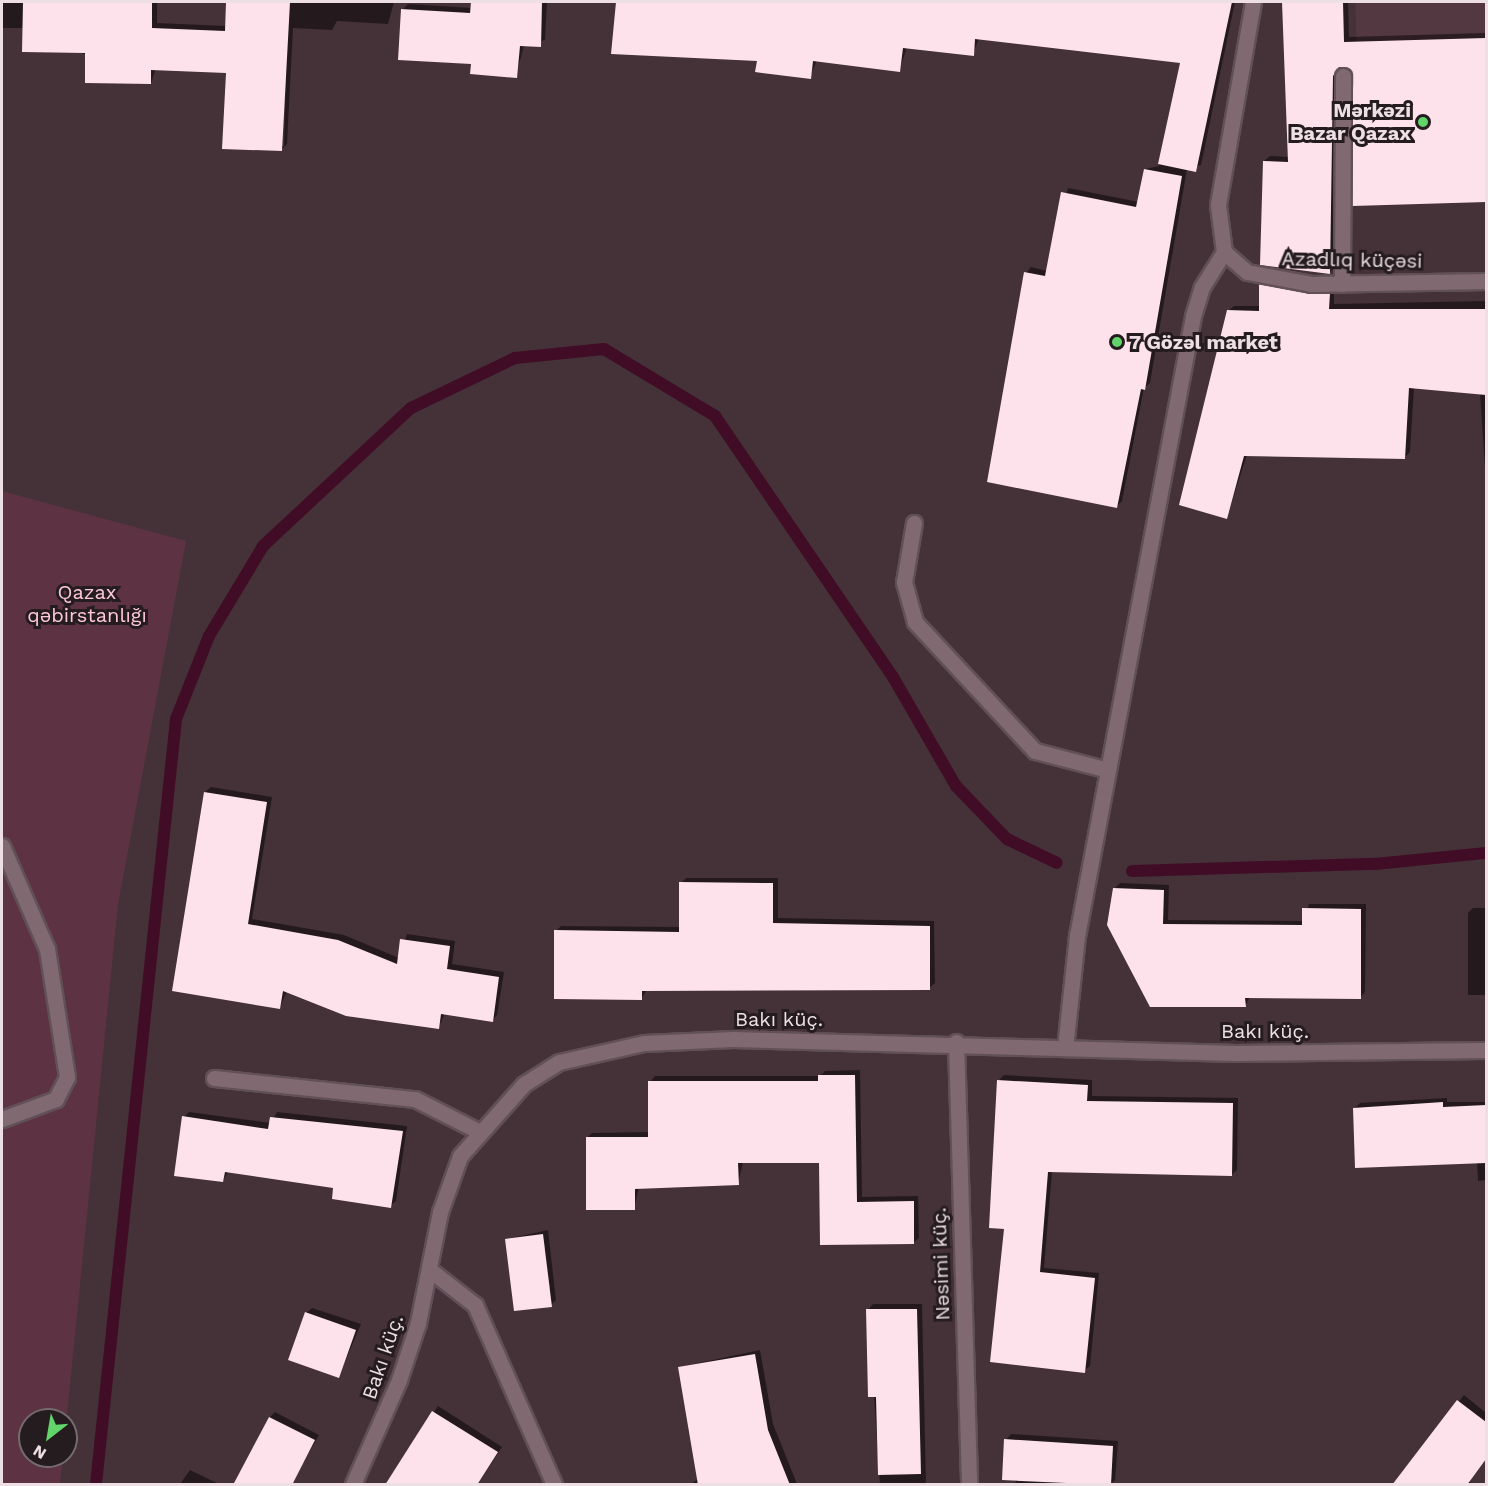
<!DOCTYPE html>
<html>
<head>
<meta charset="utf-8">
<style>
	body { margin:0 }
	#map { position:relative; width:1488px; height:1486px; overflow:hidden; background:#453138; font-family:"Work Sans",sans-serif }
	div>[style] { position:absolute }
	.built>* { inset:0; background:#533741 }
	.green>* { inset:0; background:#5d3344 }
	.shadow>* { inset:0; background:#0007 }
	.stream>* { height:12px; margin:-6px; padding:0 6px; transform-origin:6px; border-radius:6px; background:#410d26 }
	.building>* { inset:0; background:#fee2eb }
	.roads { filter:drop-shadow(2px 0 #615057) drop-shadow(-2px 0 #615057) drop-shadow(0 2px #615057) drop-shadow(0 -2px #615057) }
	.service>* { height:15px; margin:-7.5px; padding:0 7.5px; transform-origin:7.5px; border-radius:7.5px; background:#816972 }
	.minor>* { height:15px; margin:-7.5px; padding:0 7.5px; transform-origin:7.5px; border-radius:7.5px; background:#816972 }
	.tertiary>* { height:15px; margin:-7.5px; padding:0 7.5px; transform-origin:7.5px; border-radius:7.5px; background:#816972 }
	.dots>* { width:16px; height:16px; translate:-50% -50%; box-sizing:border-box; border:3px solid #251c1f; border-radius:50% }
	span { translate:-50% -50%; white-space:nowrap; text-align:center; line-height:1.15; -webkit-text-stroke:6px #251c1f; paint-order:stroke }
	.poi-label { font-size:20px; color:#eddfe3; font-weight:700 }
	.right { translate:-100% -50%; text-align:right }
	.left { translate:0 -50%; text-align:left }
	.street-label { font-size:20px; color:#eddfe3 }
	.park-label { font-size:20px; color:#fec7db }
	.frame { position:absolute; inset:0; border:3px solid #eddfe3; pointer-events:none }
	.north { position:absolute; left:18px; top:1408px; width:60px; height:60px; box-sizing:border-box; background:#251c1f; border:2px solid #756a6d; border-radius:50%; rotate:211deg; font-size:16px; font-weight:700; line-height:24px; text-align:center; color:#eddfe3 }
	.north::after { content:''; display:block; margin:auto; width:21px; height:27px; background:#61d46a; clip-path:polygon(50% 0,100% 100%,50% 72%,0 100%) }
</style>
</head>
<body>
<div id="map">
	<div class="built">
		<div style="clip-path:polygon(1355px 2px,1486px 2px,1486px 202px,1363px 206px)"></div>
	</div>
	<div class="green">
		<div style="clip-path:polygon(2px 491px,186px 541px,118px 904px,66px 1425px,66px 1420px,30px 1420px,30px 1456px,63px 1456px,60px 1484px,2px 1484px)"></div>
	</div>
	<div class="shadow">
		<div style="clip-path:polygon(evenodd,2px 2px,157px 2px,157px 23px,226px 26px,228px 2px,394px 2px,388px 24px,337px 21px,332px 30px,293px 28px,287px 144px,281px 150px,228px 72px,156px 68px,151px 83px,24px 28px,2px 28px,2px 2px,287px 21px,284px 146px,281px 146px,287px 21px)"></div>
		<div style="clip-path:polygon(472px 2px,547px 2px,545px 40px,524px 45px,516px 76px,473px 63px,403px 9px,408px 4px,472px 8px)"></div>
		<div style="clip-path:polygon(617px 2px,1235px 2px,1201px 165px,1187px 169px,1150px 383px,1144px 388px,1122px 501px,1117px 506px,1026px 273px,1031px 267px,1047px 271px,1068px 188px,1139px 202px,1145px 169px,1159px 166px,1181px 61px,979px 38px,973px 54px,907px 47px,899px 71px,817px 60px,810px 77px,758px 60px,612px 52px)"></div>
		<div style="clip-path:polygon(1284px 2px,1348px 2px,1349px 37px,1486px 33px,1486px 201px,1354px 205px,1354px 75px,1343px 64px,1338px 69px,1335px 267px,1330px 272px,1264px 161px,1270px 156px,1290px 157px)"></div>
		<div style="clip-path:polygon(1266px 280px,1334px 289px,1334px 304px,1486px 301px,1486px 483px,1480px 393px,1414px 387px,1410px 452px,1405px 457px,1247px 455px,1227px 517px,1228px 311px,1234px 306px,1260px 306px)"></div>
		<div style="clip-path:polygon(211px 787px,272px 797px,252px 919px,344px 935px,399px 958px,407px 934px,455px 941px,452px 964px,504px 972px,497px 1015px,492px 1021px,445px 1014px,438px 1028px,287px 991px,280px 1007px,174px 989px,205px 792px)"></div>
		<div style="clip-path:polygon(686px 878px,778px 878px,778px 918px,934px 921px,935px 983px,929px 988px,647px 990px,641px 999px,556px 931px,561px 926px,681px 927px,681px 883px)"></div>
		<div style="clip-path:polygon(1120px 883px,1169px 885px,1168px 920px,1303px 921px,1309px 904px,1366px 904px,1365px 992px,1360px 998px,1250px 997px,1245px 1006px,1115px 888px)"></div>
		<div style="clip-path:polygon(1473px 908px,1486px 908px,1486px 995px,1468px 995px,1468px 913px)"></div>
		<div style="clip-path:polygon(860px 1070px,862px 1197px,918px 1196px,919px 1238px,913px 1243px,822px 1244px,821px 1161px,743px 1162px,738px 1184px,639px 1187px,634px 1209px,587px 1138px,592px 1133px,650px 1132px,650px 1082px,655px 1076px,820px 1076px,825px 1071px)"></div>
		<div style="clip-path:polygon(1004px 1075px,1092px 1080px,1092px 1096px,1238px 1098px,1237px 1170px,1231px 1175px,1052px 1171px,1044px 1268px,1099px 1273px,1090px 1366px,1084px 1371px,1005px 1228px,998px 1081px)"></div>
		<div style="clip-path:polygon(1447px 1098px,1447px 1102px,1486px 1102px,1486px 1180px,1478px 1181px,1477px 1162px,1354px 1109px,1360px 1103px)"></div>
		<div style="clip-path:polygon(189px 1112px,271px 1123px,277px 1112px,407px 1126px,396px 1201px,390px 1206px,335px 1187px,229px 1171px,223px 1180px,184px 1117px)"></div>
		<div style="clip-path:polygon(548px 1230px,556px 1300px,551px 1305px,507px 1239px)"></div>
		<div style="clip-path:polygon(873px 1304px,922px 1304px,926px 1484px,932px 1484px,880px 1484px,868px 1310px)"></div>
		<div style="clip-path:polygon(312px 1308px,361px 1324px,339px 1376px,306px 1313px)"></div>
		<div style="clip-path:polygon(760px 1350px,773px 1424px,797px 1484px,691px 1484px,699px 1478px,680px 1367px)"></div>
		<div style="clip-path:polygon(1464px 1395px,1486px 1413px,1486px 1458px,1469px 1481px,1473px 1484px,1394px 1484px)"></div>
		<div style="clip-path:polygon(438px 1406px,502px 1447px,478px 1484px,387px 1484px)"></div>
		<div style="clip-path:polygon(275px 1412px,319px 1435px,291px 1484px,270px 1417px)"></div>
		<div style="clip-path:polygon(1011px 1434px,1118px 1441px,1115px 1480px,1111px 1484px,1016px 1484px,1006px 1440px)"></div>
		<div style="clip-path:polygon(190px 1470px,219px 1484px,180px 1484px)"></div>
	</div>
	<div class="stream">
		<div style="left:1132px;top:871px;width:243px;rotate:-1.7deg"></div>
		<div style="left:1375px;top:864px;width:112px;rotate:-5.7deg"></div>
		<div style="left:96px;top:1484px;width:769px;rotate:-84.03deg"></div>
		<div style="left:176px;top:719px;width:89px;rotate:-68.3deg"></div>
		<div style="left:209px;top:636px;width:105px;rotate:-59deg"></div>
		<div style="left:263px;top:546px;width:202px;rotate:-43deg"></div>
		<div style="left:411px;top:408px;width:115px;rotate:-25.7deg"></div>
		<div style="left:515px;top:358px;width:89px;rotate:-5.8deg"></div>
		<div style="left:604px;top:349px;width:130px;rotate:31.1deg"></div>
		<div style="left:715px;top:416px;width:316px;rotate:55.7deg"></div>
		<div style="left:893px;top:677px;width:126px;rotate:60deg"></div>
		<div style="left:956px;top:786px;width:74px;rotate:46.1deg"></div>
		<div style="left:1007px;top:839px;width:55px;rotate:25.6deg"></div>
	</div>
	<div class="building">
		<div style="clip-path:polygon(23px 2px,152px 2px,152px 28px,225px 31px,226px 2px,290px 2px,282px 151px,222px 149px,226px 73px,151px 70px,151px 84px,85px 83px,85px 53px,22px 52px)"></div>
		<div style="clip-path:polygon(471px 2px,542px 2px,541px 47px,520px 46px,517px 78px,470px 74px,471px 64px,398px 60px,401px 9px,470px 13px)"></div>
		<div style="clip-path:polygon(616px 2px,1232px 2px,1196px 172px,1158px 164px,1180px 63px,975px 39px,974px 56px,903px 48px,900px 72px,813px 61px,811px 79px,755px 72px,757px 61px,611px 54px)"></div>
		<div style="clip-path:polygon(1282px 2px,1343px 2px,1344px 42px,1486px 38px,1486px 202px,1352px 206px,1353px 76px,1348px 68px,1339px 67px,1333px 76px,1330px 274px,1260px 265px,1263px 161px,1288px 162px)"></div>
		<div style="clip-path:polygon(1144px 169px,1182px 176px,1145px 390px,1141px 389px,1117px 508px,987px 482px,1024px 272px,1045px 276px,1061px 192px,1136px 207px)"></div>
		<div style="clip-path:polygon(1259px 284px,1330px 293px,1329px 309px,1486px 309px,1486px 395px,1409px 388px,1405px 459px,1244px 456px,1227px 519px,1179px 505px,1227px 310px,1259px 311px)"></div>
		<div style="clip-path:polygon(204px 792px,267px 802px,248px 924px,338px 940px,397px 964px,400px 939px,450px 946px,447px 969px,499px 977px,493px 1022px,441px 1014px,439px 1029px,346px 1016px,283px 991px,280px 1009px,172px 991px)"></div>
		<div style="clip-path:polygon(679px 882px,773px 883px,773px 923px,930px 926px,930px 990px,642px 991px,642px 1000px,554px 999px,554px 930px,679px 932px)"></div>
		<div style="clip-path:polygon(1113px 888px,1164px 890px,1163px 924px,1302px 925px,1302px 908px,1361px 909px,1361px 999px,1245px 998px,1246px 1007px,1150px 1007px,1107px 925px)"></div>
		<div style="clip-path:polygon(818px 1075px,855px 1075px,857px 1202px,914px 1201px,914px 1244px,820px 1245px,819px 1163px,738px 1163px,739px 1185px,635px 1189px,635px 1210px,586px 1210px,586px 1137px,648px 1137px,648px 1081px,818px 1081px)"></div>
		<div style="clip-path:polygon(997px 1080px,1088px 1085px,1087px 1101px,1233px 1103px,1232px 1176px,1048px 1172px,1040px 1272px,1095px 1278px,1085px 1373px,990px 1362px,1004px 1229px,989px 1228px)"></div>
		<div style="clip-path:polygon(1443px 1102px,1443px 1107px,1486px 1105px,1486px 1163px,1355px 1168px,1353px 1108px)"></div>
		<div style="clip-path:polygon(182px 1116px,268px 1129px,270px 1117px,403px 1131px,391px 1208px,332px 1199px,333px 1188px,225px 1172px,223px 1182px,174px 1176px)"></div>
		<div style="clip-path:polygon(543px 1234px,552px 1307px,514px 1311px,505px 1239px)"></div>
		<div style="clip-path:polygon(866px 1309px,917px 1309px,921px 1474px,878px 1475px,876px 1397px,868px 1397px)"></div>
		<div style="clip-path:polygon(305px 1312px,356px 1330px,339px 1378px,288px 1360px)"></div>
		<div style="clip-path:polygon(755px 1354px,768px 1430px,790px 1485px,698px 1485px,678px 1367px)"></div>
		<div style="clip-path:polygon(1457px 1400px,1486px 1422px,1486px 1459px,1467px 1485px,1392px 1485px)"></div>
		<div style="clip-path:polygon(432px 1411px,498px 1452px,477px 1485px,385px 1485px)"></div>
		<div style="clip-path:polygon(269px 1417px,315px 1440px,292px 1485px,233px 1485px)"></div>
		<div style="clip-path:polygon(1004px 1439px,1113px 1446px,1111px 1485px,1002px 1480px)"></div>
	</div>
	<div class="roads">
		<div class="service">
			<div style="left:1342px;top:284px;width:208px;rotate:-89.7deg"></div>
			<div style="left:914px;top:523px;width:60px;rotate:99.6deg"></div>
			<div style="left:904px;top:582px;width:41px;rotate:74.6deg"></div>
			<div style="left:915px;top:622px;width:176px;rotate:47.1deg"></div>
			<div style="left:1035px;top:751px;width:75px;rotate:14.6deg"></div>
			<div style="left:2px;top:846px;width:112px;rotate:66.4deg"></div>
			<div style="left:47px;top:949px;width:130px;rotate:81.1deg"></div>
			<div style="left:67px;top:1077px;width:25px;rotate:117deg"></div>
			<div style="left:56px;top:1099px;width:58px;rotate:159.7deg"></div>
		</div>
		<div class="minor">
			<div style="left:956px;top:1042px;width:442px;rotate:88.3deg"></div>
			<div style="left:1065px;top:1048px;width:113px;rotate:-83.9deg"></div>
			<div style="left:1077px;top:936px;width:631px;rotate:-79.4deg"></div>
			<div style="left:1193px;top:316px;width:30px;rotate:-73deg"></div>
			<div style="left:1202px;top:287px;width:41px;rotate:-57.8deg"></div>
			<div style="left:214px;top:1078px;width:202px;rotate:6deg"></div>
			<div style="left:415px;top:1099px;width:71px;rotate:26.9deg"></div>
			<div style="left:430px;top:1270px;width:57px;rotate:37.9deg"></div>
			<div style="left:475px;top:1305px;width:196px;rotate:66.2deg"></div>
			<div style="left:353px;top:1484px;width:114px;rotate:-66.1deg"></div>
			<div style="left:399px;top:1380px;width:60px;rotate:-71.6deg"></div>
			<div style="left:418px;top:1323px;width:113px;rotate:-78.8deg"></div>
			<div style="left:440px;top:1212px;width:59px;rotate:-70.3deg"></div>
			<div style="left:460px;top:1156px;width:96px;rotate:-48.4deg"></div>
			<div style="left:524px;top:1084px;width:41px;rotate:-32.2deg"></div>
			<div style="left:559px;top:1062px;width:87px;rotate:-12.6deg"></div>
			<div style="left:644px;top:1043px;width:89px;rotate:-2.6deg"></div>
			<div style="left:733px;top:1039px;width:502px;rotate:1.6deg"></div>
			<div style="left:1235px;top:1053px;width:251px;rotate:-0.7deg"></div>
		</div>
		<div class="tertiary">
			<div style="left:1253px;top:2px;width:206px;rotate:99.8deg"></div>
			<div style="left:1218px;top:205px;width:47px;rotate:82.7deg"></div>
			<div style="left:1224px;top:252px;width:30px;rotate:41deg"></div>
			<div style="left:1247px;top:272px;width:65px;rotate:10.6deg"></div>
			<div style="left:1311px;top:284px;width:175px;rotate:-1deg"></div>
		</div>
	</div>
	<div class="dots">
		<div style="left:1423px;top:122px;background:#61d46a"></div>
		<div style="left:1117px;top:342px;background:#61d46a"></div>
	</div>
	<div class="poi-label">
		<span class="right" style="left:1411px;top:122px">Mərkəzi<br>Bazar Qazax</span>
		<span class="left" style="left:1129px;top:342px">7 Gözəl market</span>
	</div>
	<div class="street-label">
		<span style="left:1352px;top:260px;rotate:1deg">Azadlıq küçəsi</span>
		<span style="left:779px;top:1019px">Bakı küç.</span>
		<span style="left:1265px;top:1031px">Bakı küç.</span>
		<span style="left:941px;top:1264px;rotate:-92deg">Nəsimi küç.</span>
		<span style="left:383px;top:1357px;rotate:-71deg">Bakı küç.</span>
	</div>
	<div class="park-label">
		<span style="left:87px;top:604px">Qazax<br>qəbirstanlığı</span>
	</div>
	<div class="frame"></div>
	<div class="north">N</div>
</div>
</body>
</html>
